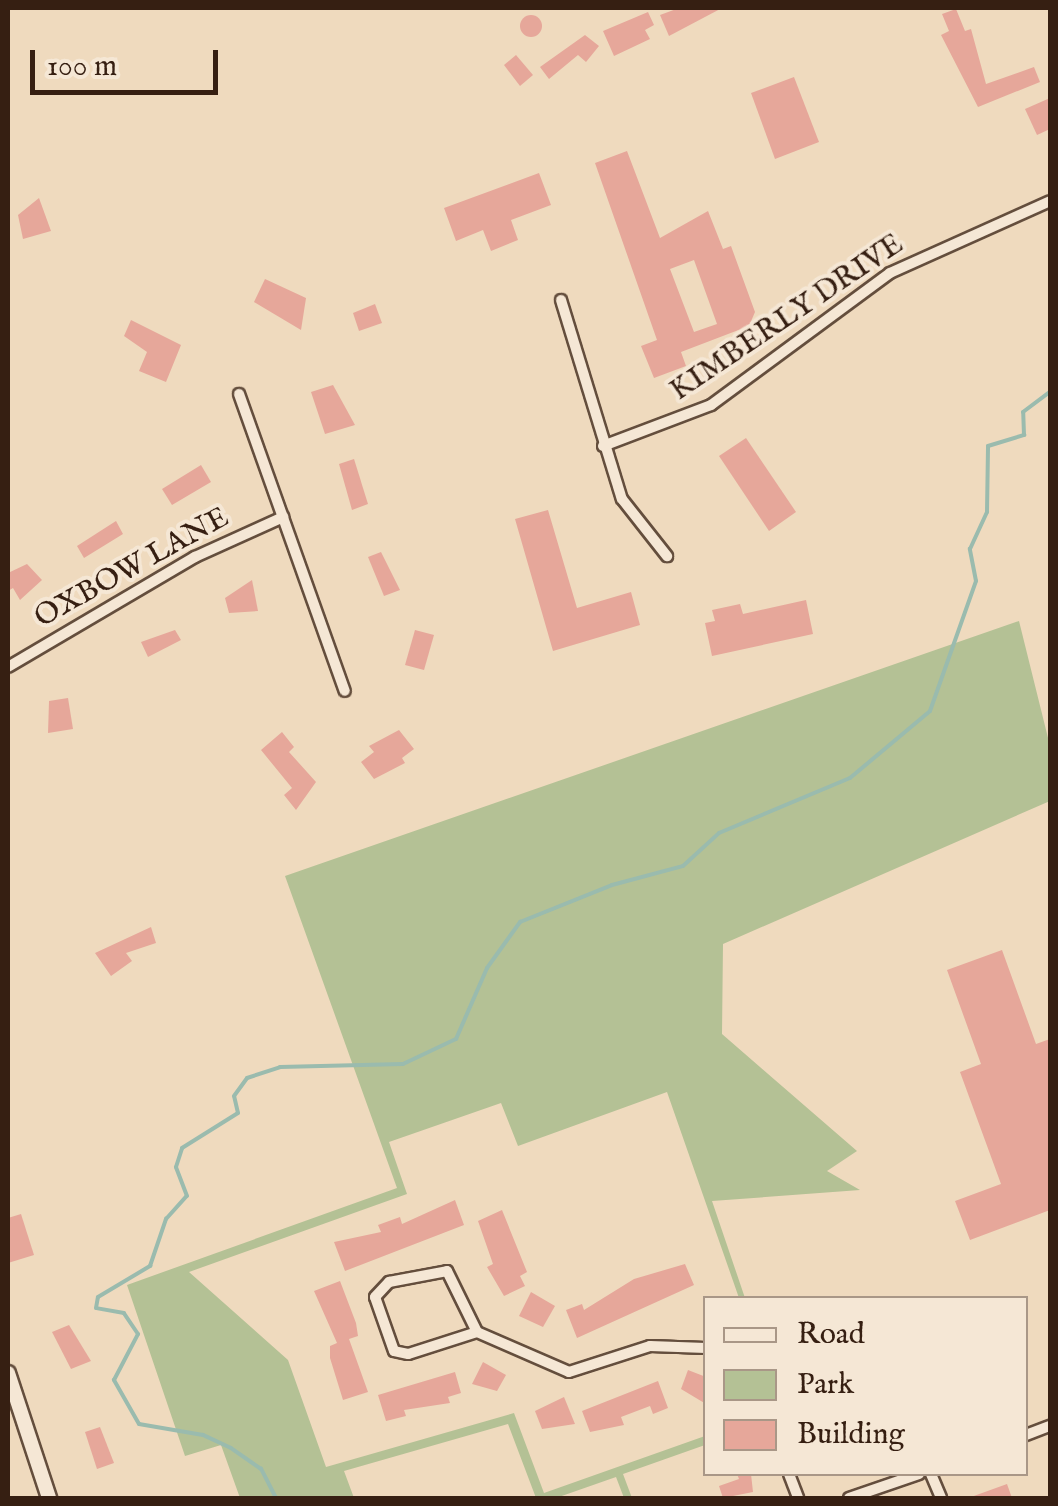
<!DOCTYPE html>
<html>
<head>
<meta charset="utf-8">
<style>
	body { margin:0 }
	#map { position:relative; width:1058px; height:1506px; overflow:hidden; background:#efdabe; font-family:"IM FELL English",serif }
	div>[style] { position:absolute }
	.green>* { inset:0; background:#b4c195 }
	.stream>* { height:4px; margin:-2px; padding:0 2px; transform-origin:2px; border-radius:2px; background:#9abbae }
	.building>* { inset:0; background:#e6a79a }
	.round { border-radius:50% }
	.roads { filter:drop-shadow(2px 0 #644e3d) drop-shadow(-2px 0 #644e3d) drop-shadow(0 2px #644e3d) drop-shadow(0 -2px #644e3d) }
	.street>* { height:10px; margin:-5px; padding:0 5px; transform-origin:5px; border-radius:5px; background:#f5e7d5 }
	.secondary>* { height:14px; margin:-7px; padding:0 7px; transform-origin:7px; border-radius:7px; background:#f5e7d5 }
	span { translate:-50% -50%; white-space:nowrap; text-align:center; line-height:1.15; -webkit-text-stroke:8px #f5e7d5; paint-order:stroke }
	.street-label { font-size:30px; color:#361f12 }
	.frame { position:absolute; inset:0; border:10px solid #361f12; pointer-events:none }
	.legend { position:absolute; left:703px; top:1296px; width:325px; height:180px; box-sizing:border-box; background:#f5e7d5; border:2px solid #a99787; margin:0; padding:12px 18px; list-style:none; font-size:30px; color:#361f12 }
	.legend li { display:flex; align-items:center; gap:20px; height:50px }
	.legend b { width:50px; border:2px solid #a99787 }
	.scale { position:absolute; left:30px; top:50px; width:188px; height:45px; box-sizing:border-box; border:5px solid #361f12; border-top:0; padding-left:12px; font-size:30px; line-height:35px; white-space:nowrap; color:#361f12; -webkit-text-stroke:8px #f5e7d5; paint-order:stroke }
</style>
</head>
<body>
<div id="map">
	<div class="green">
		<div style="clip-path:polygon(1019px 621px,1050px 746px,1050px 801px,723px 944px,722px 1034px,857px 1151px,827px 1171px,860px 1190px,712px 1201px,745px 1298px,739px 1298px,667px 1092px,518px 1146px,501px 1103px,389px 1142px,407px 1194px,189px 1272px,288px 1360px,326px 1467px,514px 1413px,544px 1493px,705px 1436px,705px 1445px,623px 1474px,632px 1498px,624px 1498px,616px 1477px,556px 1498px,536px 1498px,508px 1424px,344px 1471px,354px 1498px,240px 1498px,221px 1445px,185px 1456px,127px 1285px,397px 1188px,285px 876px)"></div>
	</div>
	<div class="stream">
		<div style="left:276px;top:1498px;width:33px;rotate:-117deg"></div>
		<div style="left:261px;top:1469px;width:37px;rotate:-145deg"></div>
		<div style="left:231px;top:1448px;width:31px;rotate:-155deg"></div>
		<div style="left:203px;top:1435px;width:65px;rotate:-170.2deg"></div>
		<div style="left:139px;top:1424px;width:51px;rotate:-119.6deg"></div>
		<div style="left:114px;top:1380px;width:52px;rotate:-62.4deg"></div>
		<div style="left:138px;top:1334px;width:25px;rotate:-124deg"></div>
		<div style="left:124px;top:1313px;width:28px;rotate:-170deg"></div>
		<div style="left:96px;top:1308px;width:11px;rotate:-80deg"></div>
		<div style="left:98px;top:1297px;width:61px;rotate:-30.8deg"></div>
		<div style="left:150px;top:1266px;width:50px;rotate:-71.2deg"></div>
		<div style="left:166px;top:1219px;width:31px;rotate:-48deg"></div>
		<div style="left:187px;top:1196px;width:31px;rotate:-111deg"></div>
		<div style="left:176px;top:1167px;width:20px;rotate:-72deg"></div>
		<div style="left:182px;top:1148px;width:66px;rotate:-32deg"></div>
		<div style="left:238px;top:1113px;width:17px;rotate:-103deg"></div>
		<div style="left:234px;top:1096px;width:22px;rotate:-54deg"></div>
		<div style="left:247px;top:1078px;width:35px;rotate:-18deg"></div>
		<div style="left:280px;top:1067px;width:123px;rotate:-1.4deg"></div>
		<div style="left:403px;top:1064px;width:59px;rotate:-25.3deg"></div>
		<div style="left:456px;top:1039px;width:77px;rotate:-66.4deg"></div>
		<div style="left:487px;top:968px;width:57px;rotate:-54.3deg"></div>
		<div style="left:520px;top:922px;width:99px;rotate:-21.9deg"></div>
		<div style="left:612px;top:885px;width:73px;rotate:-15deg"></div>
		<div style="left:683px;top:866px;width:49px;rotate:-42.5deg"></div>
		<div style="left:719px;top:833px;width:142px;rotate:-22.8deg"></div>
		<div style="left:850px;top:778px;width:104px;rotate:-39.9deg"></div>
		<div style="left:930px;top:711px;width:138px;rotate:-70.5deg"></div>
		<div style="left:976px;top:581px;width:33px;rotate:-101deg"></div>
		<div style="left:970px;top:549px;width:41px;rotate:-65.3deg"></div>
		<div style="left:987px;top:512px;width:66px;rotate:-89.1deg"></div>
		<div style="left:988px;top:446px;width:38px;rotate:-17deg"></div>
		<div style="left:1024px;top:435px;width:23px;rotate:-92deg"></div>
		<div style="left:1023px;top:412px;width:34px;rotate:-37deg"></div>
	</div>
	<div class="building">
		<div style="clip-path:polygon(679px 8px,722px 8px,669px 36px,660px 15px)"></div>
		<div style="clip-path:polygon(956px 9px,965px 31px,971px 29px,986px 84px,1034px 67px,1040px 82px,978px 107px,941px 35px,949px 31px,942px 14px)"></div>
		<div style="clip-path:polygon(648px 12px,654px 25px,645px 30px,650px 39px,614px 56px,603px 31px)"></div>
		<div class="round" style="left:520px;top:15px;width:22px;height:22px"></div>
		<div style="clip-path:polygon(585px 35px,599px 46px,586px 62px,578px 55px,549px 79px,540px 67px)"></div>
		<div style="clip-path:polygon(516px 55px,533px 75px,520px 86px,504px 65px)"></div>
		<div style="clip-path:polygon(794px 77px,819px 142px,775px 159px,751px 93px)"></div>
		<div style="clip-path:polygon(1050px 98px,1050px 129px,1037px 135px,1025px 109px)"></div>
		<div style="clip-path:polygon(evenodd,627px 151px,660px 238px,708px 211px,723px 249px,731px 246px,755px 312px,749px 326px,681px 352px,686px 366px,654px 378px,641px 346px,657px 340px,595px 163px,627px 151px,694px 260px,717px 324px,694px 332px,670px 269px,694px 260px)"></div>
		<div style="clip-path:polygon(539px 173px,551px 205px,511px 220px,518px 240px,491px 251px,483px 230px,456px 241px,444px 208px)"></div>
		<div style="clip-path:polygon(39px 198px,51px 231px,23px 239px,18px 215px)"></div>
		<div style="clip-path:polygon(265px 279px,306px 298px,301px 330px,254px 302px)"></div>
		<div style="clip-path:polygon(375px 304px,382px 323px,359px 331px,353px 313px)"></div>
		<div style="clip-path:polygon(131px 320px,181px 345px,166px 382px,139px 371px,147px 352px,124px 336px)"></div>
		<div style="clip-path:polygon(333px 385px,355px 425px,325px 434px,311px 392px)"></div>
		<div style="clip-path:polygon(746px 438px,796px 512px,769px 531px,719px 456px)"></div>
		<div style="clip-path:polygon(354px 459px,368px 504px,352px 510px,339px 464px)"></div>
		<div style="clip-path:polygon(201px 465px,211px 482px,172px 505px,162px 489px)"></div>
		<div style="clip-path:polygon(548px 510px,577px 608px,631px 592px,640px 625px,553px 651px,515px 519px)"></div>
		<div style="clip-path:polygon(116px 521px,123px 534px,84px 558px,77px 546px)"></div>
		<div style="clip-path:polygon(381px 552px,400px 590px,384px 596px,368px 557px)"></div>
		<div style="clip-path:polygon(27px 564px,42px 580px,20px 600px,13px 588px,8px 591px,8px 573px)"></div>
		<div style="clip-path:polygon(252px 580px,258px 611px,229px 613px,225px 598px)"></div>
		<div style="clip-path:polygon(806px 600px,813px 634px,712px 656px,705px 623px,715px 621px,712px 610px,740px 604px,743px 614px)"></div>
		<div style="clip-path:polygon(175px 630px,181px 640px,148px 657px,141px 642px)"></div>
		<div style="clip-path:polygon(415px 630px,434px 635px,424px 670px,405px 665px)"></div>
		<div style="clip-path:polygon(68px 698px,73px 729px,48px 733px,49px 701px)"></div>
		<div style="clip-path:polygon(399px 730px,414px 749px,402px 758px,405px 763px,374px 779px,361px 762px,374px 752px,369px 746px)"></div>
		<div style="clip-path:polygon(282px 732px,294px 747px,289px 752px,316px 782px,296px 810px,284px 795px,292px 788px,261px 750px)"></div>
		<div style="clip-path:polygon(151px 927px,156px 943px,126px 953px,132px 961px,111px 976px,95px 953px)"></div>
		<div style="clip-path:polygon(1002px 950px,1036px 1044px,1050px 1039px,1050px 1210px,970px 1240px,955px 1201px,1001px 1184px,960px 1072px,981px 1064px,947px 970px)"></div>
		<div style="clip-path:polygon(455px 1200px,464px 1225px,345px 1271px,334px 1242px,381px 1232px,378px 1225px,400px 1217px,402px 1224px)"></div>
		<div style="clip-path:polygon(502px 1210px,527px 1272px,520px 1276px,525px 1286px,504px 1296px,487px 1267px,493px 1264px,478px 1221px)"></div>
		<div style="clip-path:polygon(21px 1214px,34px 1255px,8px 1263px,8px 1218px)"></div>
		<div style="clip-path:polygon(685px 1264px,694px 1285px,577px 1338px,566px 1310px,582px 1304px,584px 1310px,634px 1279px)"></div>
		<div style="clip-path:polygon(340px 1281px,356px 1323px,358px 1336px,349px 1339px,368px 1392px,343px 1400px,330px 1358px,330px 1346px,337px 1343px,314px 1291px)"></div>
		<div style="clip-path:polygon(531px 1292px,555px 1306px,543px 1327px,519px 1316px)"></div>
		<div style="clip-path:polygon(69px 1325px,91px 1361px,71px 1369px,52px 1332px)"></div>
		<div style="clip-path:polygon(483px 1362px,506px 1375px,497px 1391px,472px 1384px)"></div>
		<div style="clip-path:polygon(688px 1370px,706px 1377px,706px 1404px,681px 1389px)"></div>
		<div style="clip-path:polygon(455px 1372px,461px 1393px,448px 1397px,450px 1403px,404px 1410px,406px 1416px,386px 1421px,378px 1395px)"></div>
		<div style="clip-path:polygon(658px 1381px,668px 1408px,653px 1414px,650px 1406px,621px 1417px,624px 1425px,590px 1432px,582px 1411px)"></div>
		<div style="clip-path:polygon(564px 1397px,575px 1424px,542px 1429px,535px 1411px)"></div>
		<div style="clip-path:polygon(100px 1427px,114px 1463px,97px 1469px,85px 1432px)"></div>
		<div style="clip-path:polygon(737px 1474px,751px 1474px,753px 1492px,723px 1498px,719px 1486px,739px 1479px)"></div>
		<div style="clip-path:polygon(1007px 1484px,1012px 1498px,971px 1498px,971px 1497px)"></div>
	</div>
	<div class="roads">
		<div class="street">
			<div style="left:561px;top:300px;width:208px;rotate:73deg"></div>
			<div style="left:622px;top:499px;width:73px;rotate:51.7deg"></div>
			<div style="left:239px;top:394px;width:315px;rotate:70.4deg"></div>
			<div style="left:603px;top:446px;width:116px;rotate:-20.8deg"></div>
			<div style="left:711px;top:405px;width:222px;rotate:-36.4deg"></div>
			<div style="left:890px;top:273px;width:175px;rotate:-24.2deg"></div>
			<div style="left:8px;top:667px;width:217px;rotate:-30.5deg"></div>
			<div style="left:195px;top:557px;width:97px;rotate:-24.4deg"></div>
			<div style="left:477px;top:1332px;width:72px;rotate:162.3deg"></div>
			<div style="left:408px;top:1354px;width:14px;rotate:-168deg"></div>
			<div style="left:394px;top:1351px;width:57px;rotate:-109.4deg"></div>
			<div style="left:375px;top:1297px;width:21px;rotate:-47deg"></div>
			<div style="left:389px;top:1282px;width:59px;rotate:-10.7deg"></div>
			<div style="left:447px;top:1271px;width:68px;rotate:63.8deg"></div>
			<div style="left:477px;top:1332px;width:100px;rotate:23.5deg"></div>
			<div style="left:569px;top:1372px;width:85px;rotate:-17.8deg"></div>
			<div style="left:650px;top:1346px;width:56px;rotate:2deg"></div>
			<div style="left:1026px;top:1435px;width:26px;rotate:-21deg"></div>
			<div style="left:789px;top:1474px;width:26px;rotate:69deg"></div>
			<div style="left:931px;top:1474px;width:26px;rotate:67deg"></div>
			<div style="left:849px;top:1498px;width:74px;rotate:-18.9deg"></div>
		</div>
		<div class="secondary">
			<div style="left:8px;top:1373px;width:132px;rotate:71.8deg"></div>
		</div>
	</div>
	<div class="street-label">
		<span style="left:787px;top:318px;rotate:-34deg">KIMBERLY DRIVE</span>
		<span style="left:132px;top:568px;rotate:-29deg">OXBOW LANE</span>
	</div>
	<div class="frame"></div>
	<ul class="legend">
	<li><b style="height:12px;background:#f5e7d5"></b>Road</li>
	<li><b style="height:28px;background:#b4c195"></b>Park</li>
	<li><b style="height:28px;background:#e6a79a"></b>Building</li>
	</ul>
	<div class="scale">100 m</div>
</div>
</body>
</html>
